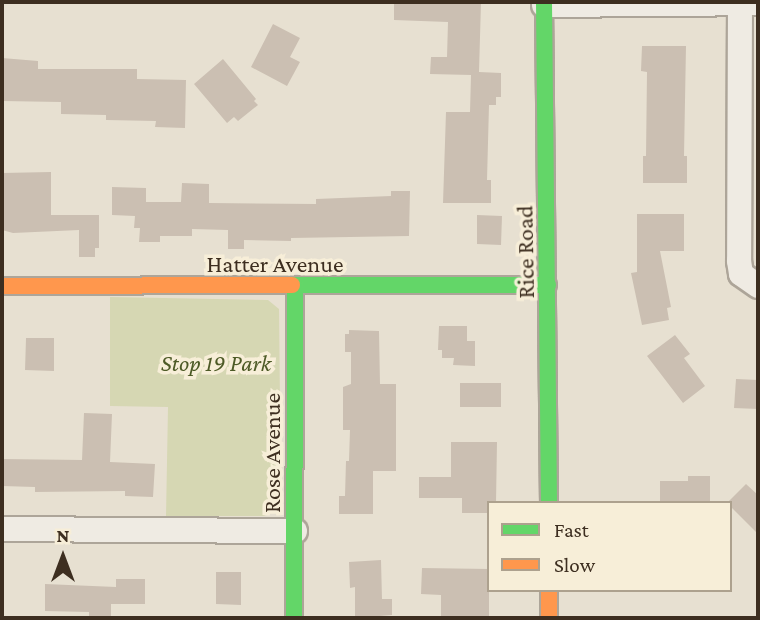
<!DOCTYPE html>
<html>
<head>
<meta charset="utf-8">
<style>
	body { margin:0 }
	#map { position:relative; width:760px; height:620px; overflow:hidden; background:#e7e0d1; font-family:"Crimson Pro",serif }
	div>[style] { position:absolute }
	.green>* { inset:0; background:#d6d7b3 }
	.building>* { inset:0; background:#cbbfb2 }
	.roads { filter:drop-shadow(2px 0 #ada599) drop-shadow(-2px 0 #ada599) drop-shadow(0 2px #ada599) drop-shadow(0 -2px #ada599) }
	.street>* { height:24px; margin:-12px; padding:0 12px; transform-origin:12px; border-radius:12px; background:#efebe3 }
	.fast>* { height:16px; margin:-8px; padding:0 8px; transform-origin:8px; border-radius:8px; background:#63d668 }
	.slow>* { height:16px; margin:-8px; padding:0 8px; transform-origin:8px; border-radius:8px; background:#ff974d }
	span { translate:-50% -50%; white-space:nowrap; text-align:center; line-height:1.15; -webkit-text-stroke:7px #f7eed8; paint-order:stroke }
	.street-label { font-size:24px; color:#3d2e20 }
	.park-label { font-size:24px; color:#4d5a26; font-style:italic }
	.frame { position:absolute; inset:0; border:4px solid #3d2e20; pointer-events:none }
	.legend { position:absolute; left:487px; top:501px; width:245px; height:91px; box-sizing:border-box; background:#f7eed8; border:2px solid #ada18e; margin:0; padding:9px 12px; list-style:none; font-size:21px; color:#3d2e20 }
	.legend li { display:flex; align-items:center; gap:14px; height:35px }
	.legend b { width:35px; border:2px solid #ada18e }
	.north { position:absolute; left:28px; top:522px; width:70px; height:70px; -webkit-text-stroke:5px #f7eed8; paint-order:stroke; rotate:0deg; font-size:19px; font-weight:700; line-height:28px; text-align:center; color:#3d2e20 }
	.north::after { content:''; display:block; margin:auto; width:24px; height:32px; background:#3d2e20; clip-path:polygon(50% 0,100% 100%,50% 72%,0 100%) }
</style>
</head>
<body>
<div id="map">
	<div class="green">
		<div style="clip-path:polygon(110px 297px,268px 300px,279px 309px,281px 502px,272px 512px,264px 516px,166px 516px,168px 407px,110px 406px)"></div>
	</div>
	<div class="building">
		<div style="clip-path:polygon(394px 2px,481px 2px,479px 72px,501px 73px,501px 97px,496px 97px,496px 105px,489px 105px,487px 180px,491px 180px,491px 203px,443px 203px,446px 112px,470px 112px,471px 75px,430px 74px,431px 57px,447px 57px,448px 22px,394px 20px)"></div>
		<div style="clip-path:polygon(273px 24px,300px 38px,290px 57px,300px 62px,287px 86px,251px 67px)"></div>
		<div style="clip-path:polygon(642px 46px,686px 46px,684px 156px,687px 156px,687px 183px,643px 183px,643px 156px,646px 156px,647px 72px,641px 71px)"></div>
		<div style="clip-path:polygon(2px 58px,38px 61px,38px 69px,137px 69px,137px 79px,186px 80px,185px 128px,155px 127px,156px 121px,106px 120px,106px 115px,61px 114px,61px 102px,2px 101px)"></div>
		<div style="clip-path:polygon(223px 59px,256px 99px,254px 101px,258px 105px,238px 121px,234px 117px,227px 123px,194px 84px)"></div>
		<div style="clip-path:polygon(51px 172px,51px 215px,99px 215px,99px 248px,95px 248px,95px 257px,79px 257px,79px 230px,13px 233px,2px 230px,2px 173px)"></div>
		<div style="clip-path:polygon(182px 183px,209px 184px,209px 203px,316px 204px,316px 199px,391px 196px,391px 191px,410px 191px,409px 236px,291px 238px,291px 241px,244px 240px,244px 249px,228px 249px,228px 230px,192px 229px,192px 236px,160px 236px,160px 242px,139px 242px,140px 228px,134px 228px,135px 216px,112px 215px,112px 187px,146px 188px,146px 202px,181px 202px)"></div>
		<div style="clip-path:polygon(637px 214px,684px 214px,684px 251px,660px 251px,671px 307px,667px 308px,669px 320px,642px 325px,631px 273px,637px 272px)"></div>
		<div style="clip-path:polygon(477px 215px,502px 216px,501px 245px,477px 244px)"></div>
		<div style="clip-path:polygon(439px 326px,467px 326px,467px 341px,475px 341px,475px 366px,453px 365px,454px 358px,442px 358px,442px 350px,438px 350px)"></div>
		<div style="clip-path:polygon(349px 330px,379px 331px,380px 384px,396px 384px,396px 471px,373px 471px,373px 514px,339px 514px,339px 496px,345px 496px,346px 461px,349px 461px,350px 430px,343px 430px,343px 387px,351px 384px,351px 352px,345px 352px,345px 334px,349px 334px)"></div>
		<div style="clip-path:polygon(675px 335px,690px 354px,684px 358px,705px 386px,683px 403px,647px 356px)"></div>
		<div style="clip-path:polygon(26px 338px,54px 338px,54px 371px,25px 370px)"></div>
		<div style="clip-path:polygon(736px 379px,758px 380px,758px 409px,734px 408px)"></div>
		<div style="clip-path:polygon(460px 383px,501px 383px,501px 407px,460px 407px)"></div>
		<div style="clip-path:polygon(84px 413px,112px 414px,110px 462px,155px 464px,153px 497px,125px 496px,125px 491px,35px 492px,35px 487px,2px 486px,2px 459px,82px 460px)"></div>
		<div style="clip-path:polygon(451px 442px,497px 442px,496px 503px,489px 503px,489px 513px,462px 513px,462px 498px,419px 498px,419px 477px,451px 477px)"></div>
		<div style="clip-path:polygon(688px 476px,710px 476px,710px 503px,660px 503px,660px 481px,688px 481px)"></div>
		<div style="clip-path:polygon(746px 484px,758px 495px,758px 534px,727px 503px)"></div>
		<div style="clip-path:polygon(381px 560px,382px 599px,392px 599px,392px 615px,355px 618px,355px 587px,350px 588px,349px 562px)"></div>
		<div style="clip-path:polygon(422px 568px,489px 569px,489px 618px,441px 618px,441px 595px,421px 594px)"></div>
		<div style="clip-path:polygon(216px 572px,241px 572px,241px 605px,216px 604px)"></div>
		<div style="clip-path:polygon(116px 579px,145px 579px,145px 604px,111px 604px,111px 618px,89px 618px,89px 612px,45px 611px,45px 584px,116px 587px)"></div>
	</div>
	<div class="roads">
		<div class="street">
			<div style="left:740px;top:3px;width:258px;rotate:90.2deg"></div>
			<div style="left:739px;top:261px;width:13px;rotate:81deg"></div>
			<div style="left:741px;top:274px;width:21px;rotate:35deg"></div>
			<div style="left:544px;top:5px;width:214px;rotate:-0.5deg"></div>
			<div style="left:2px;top:529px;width:293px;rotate:0.4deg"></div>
		</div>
		<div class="fast">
			<div style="left:544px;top:2px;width:501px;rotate:89.43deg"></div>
			<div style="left:292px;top:285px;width:256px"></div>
			<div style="left:294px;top:618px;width:330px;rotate:-89.8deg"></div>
		</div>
		<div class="slow">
			<div style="left:2px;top:286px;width:290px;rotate:-0.2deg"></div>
			<div style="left:549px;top:590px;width:28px;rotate:90deg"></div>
		</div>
	</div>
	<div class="street-label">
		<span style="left:525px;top:252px;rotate:-91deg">Rice Road</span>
		<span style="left:275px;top:264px">Hatter Avenue</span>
		<span style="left:272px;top:453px;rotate:-90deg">Rose Avenue</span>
	</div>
	<div class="park-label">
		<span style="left:216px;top:363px">Stop 19 Park</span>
	</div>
	<div class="frame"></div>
	<ul class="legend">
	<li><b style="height:9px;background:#63d668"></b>Fast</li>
	<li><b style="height:9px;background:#ff974d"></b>Slow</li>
	</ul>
	<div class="north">N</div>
</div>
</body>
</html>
